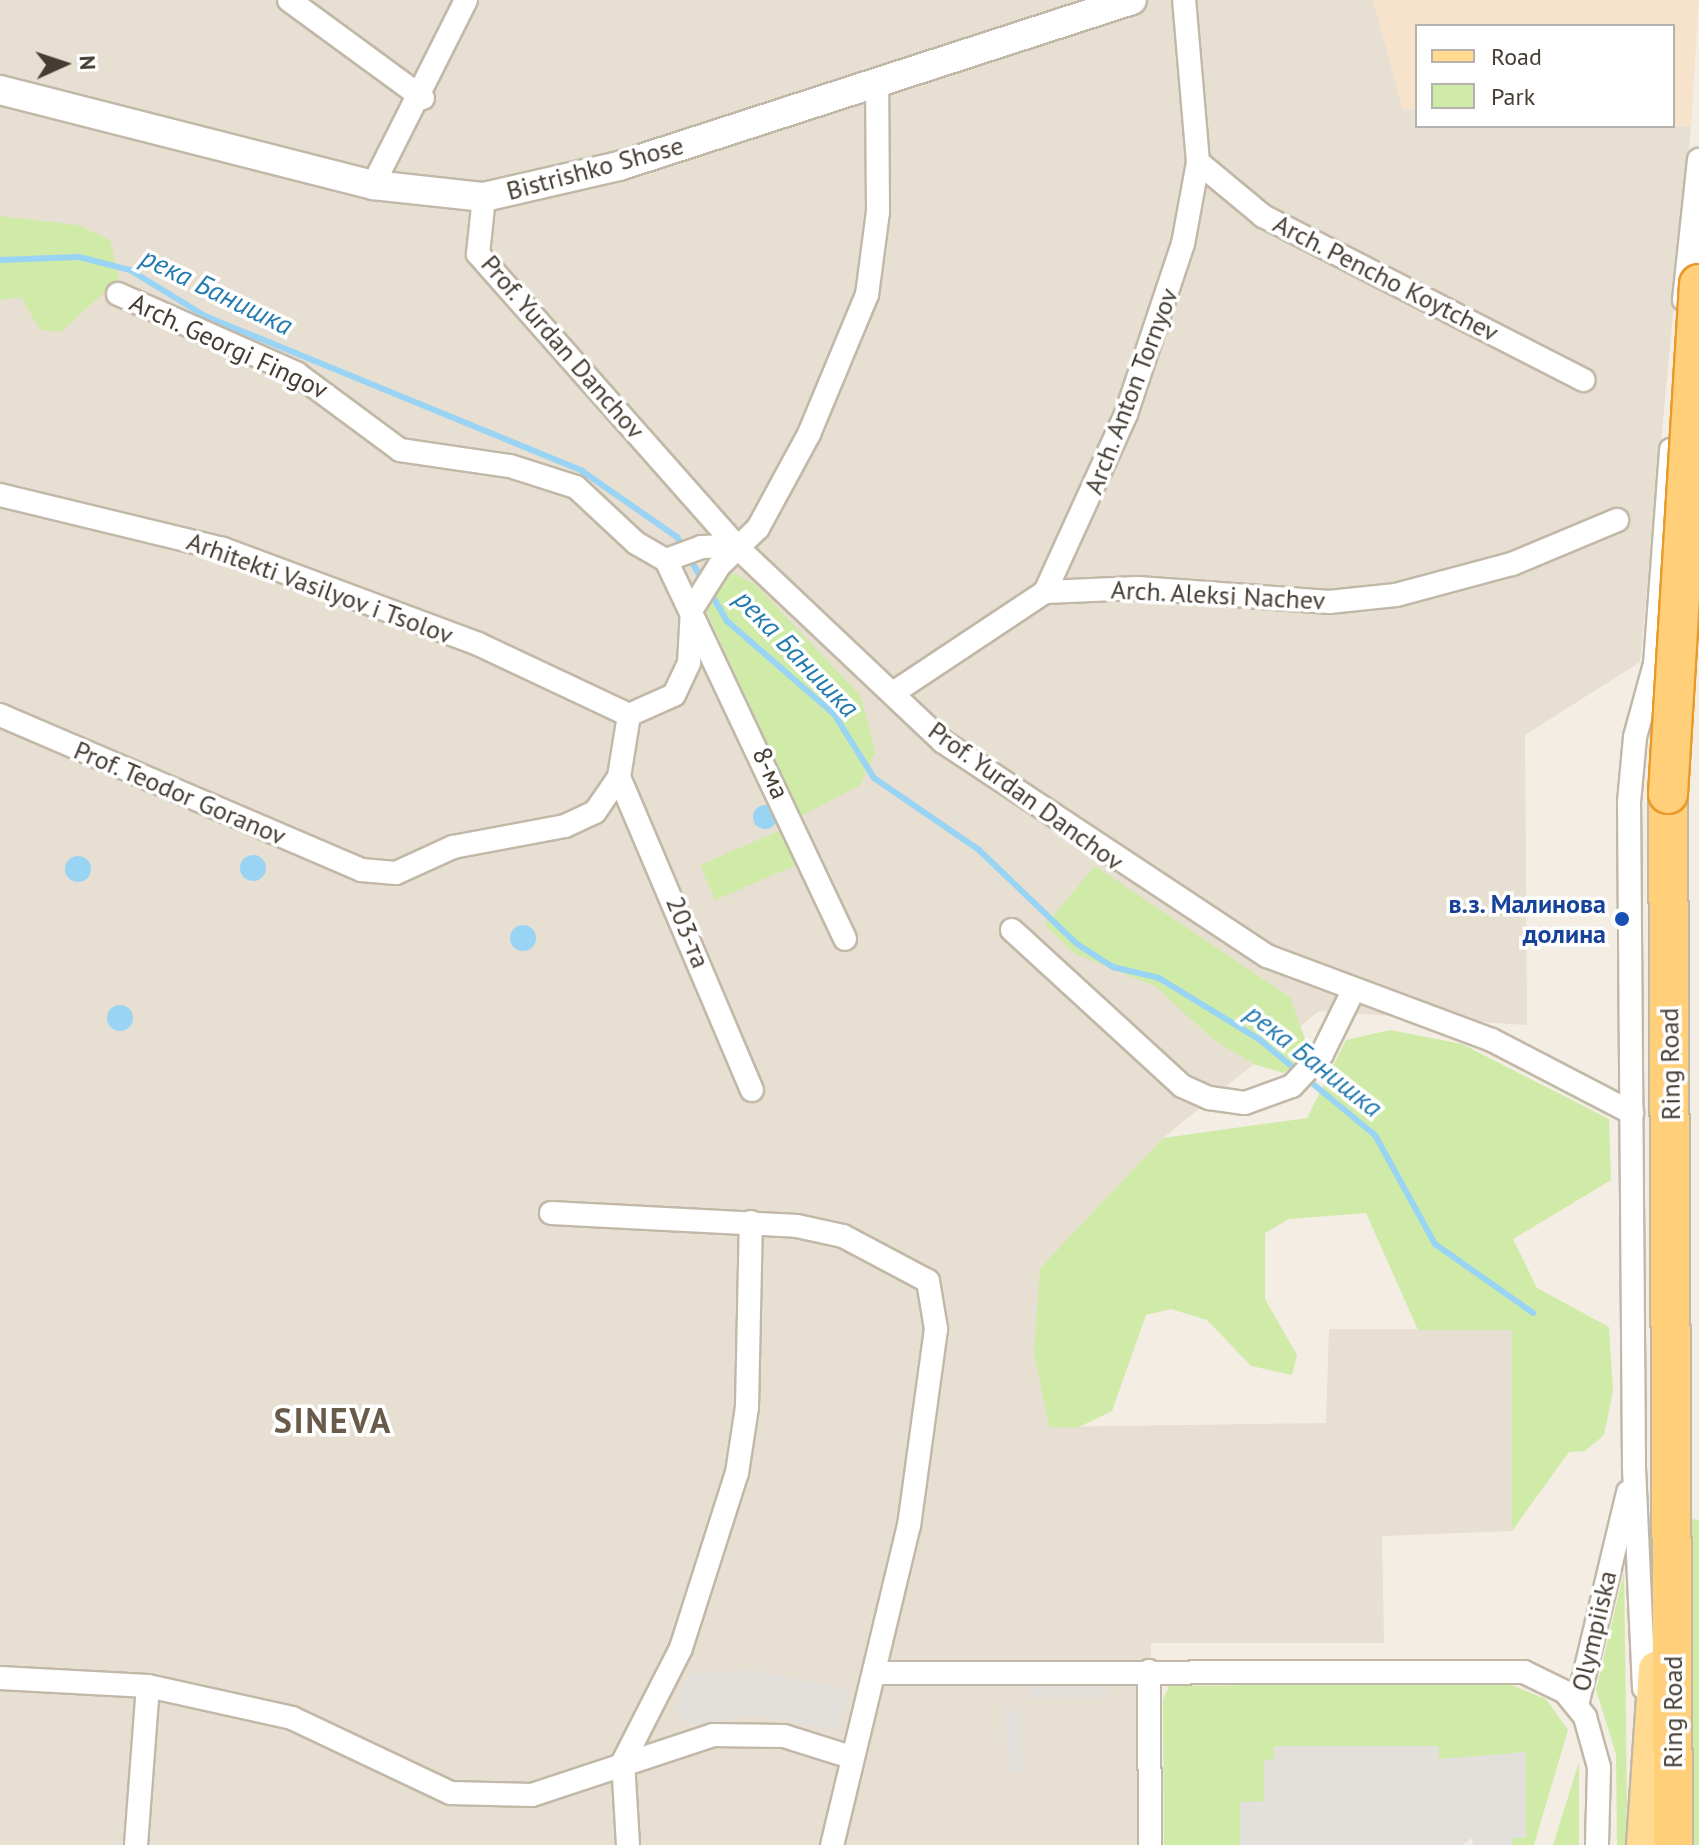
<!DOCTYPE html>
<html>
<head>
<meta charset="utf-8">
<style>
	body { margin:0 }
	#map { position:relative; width:1699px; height:1845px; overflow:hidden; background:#f3ede3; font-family:"PT Sans",sans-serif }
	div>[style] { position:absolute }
	.residential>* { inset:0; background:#e7dfd1 }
	.commercial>* { inset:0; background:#f7e3cc }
	.green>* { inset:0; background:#d0eba8 }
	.parking>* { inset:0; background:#e3e0dc }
	.water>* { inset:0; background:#9ad4f5 }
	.round { border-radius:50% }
	.stream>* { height:6px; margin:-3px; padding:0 3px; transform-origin:3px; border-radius:3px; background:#9ad4f5 }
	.roads { filter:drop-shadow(2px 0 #c2b8a8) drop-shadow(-2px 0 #c2b8a8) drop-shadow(0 2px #c2b8a8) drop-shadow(0 -2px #c2b8a8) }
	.minor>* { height:22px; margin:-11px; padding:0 11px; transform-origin:11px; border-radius:11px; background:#fff }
	.tertiary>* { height:28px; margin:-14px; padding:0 14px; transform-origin:14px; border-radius:14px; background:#fff }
	.primary>* { height:36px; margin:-18px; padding:0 18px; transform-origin:18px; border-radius:18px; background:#ffda90 }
	.trunk>* { height:38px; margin:-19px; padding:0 19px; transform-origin:19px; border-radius:19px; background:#ffcf79 }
	.bridges { filter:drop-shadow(2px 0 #e99928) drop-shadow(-2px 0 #e99928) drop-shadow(0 2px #e99928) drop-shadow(0 -2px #e99928) }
	.trunk-bridge>* { height:38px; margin:-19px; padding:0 19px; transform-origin:19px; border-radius:19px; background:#ffcf79 }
	.dots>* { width:22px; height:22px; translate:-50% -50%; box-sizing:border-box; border:4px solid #fff; border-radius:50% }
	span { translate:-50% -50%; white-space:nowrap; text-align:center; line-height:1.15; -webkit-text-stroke:7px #fff; paint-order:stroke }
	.street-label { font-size:26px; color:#453d33 }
	.transit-label { font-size:26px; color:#164399; font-weight:700 }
	.right { translate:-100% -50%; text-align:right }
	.water-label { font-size:28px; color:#247bb0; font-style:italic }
	.district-label { font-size:34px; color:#695b49; font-weight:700; letter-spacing:2px }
	.legend { position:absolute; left:1415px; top:24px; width:260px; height:104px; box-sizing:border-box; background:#fff; border:2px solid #b5b1ad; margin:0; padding:10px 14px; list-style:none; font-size:24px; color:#453d33 }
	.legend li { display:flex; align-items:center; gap:16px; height:40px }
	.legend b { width:40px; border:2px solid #b5b1ad }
	.north { position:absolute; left:24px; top:24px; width:80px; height:80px; -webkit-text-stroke:6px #fff; paint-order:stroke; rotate:87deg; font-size:22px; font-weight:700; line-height:32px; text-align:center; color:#453d33 }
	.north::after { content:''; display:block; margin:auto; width:28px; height:36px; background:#453d33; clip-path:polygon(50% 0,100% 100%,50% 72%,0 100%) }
</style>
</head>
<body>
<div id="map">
	<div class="residential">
		<div style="clip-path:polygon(0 0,1373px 0,1403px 109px,1417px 110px,1417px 126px,1691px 126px,1640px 662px,1525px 735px,1527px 1025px,1319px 1011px,1163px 1138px,1040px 1268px,1050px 1427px,1326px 1423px,1329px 1329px,1512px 1330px,1512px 1531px,1382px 1536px,1384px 1643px,1151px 1643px,1150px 1845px,0 1845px)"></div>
	</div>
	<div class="commercial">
		<div style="clip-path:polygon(1373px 0,1699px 0,1691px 126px,1673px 125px,1673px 26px,1417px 26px,1417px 110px,1403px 109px)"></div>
	</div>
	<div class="green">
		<div style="clip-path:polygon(0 216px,78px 225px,110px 240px,119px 279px,61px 332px,40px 330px,21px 297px,0 300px)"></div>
		<div style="clip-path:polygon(731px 572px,755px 584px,860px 695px,867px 718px,875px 753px,860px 785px,801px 816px,705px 608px,719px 578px)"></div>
		<div style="clip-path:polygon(781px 830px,796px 865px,715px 900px,700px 865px)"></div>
		<div style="clip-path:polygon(1095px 866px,1290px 997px,1309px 1050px,1284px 1073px,1256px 1065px,1215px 1041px,1155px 986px,1075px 954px,1045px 925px)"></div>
		<div style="clip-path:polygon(1390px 1030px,1462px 1044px,1609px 1119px,1611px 1180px,1513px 1239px,1537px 1288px,1609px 1327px,1613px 1391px,1604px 1435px,1585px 1451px,1569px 1452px,1512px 1531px,1512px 1330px,1418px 1330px,1366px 1213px,1289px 1219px,1265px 1233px,1265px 1299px,1297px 1355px,1292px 1375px,1251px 1366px,1207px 1320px,1171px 1309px,1146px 1315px,1112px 1411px,1077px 1428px,1049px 1427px,1034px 1353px,1040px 1268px,1163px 1138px,1307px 1118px,1346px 1040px)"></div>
		<div style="clip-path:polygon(1690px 1519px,1699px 1520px,1699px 1845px,1691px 1845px)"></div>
		<div style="clip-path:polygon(1624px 1572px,1627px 1800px,1625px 1845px,1617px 1845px,1616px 1754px,1596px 1690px)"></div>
		<div style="clip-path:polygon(1506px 1683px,1546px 1699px,1568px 1730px,1534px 1845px,1512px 1845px,1512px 1838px,1525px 1838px,1478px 1814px,1438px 1759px,1438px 1746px,1274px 1746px,1274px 1760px,1264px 1760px,1265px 1802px,1240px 1802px,1240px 1845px,1164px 1845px,1163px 1700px,1169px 1686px)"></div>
		<div style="clip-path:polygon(1579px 1762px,1579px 1845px,1553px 1845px)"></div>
	</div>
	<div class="parking">
		<div style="clip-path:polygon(755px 1670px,851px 1691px,836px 1731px,756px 1715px,690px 1726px,674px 1713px,689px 1674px)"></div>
		<div style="clip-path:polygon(1108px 1682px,1108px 1698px,1029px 1698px,1029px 1683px)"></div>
		<div style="clip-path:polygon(1021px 1705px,1022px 1773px,1008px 1773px,1004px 1706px)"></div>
		<div style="clip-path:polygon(1274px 1746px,1438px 1746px,1439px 1759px,1526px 1752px,1526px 1838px,1512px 1838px,1512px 1845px,1473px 1845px,1472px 1838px,1462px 1845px,1240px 1845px,1240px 1802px,1264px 1801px,1264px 1760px,1274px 1759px)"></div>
	</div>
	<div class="water">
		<div class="round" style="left:753px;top:805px;width:24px;height:24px"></div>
		<div class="round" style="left:240px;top:855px;width:26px;height:26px"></div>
		<div class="round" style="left:65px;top:856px;width:26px;height:26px"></div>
		<div class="round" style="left:510px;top:925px;width:26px;height:26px"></div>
		<div class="round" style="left:107px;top:1005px;width:26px;height:26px"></div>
	</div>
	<div class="stream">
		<div style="left:0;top:260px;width:79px;rotate:-2.2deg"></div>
		<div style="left:79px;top:257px;width:53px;rotate:14.3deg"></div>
		<div style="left:130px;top:270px;width:88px;rotate:31.5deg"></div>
		<div style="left:205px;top:316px;width:408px;rotate:22.3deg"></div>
		<div style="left:582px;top:471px;width:116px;rotate:34.8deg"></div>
		<div style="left:677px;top:537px;width:51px;rotate:59.4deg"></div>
		<div style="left:709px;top:590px;width:36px;rotate:60deg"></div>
		<div style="left:727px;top:621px;width:142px;rotate:41deg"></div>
		<div style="left:834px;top:714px;width:75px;rotate:58deg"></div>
		<div style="left:874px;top:778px;width:127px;rotate:34.4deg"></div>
		<div style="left:979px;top:850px;width:136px;rotate:43.8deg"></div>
		<div style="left:1077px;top:944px;width:43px;rotate:32.6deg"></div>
		<div style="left:1113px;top:967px;width:47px;rotate:13.4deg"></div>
		<div style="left:1159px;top:978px;width:119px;rotate:31.5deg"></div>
		<div style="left:1260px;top:1040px;width:149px;rotate:39.6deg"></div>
		<div style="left:1375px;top:1135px;width:124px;rotate:61.2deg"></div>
		<div style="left:1435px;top:1244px;width:120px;rotate:35.1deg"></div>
	</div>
	<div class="roads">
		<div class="minor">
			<div style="left:289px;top:0;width:166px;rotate:36.2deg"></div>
			<div style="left:1198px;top:162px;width:85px;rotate:39.7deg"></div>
			<div style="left:1263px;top:216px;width:360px;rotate:27.1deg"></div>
			<div style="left:373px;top:185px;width:207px;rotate:-63.3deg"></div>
			<div style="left:484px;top:197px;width:57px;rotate:96deg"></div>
			<div style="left:478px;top:254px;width:390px;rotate:48.5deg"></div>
			<div style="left:736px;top:546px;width:284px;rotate:43.4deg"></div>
			<div style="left:942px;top:741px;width:390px;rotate:33.5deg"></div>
			<div style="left:1267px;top:956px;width:240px;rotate:20.5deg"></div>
			<div style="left:1492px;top:1040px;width:158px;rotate:27.5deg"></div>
			<div style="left:118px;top:294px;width:195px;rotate:23.9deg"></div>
			<div style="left:296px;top:373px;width:129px;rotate:36.5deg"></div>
			<div style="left:400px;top:450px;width:111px;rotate:8.3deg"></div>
			<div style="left:510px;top:466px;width:69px;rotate:17.7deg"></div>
			<div style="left:576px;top:487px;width:82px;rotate:43deg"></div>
			<div style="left:636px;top:543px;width:34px;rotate:30deg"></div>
			<div style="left:666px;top:560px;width:419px;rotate:64.7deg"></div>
			<div style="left:1684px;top:300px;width:141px;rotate:-83.9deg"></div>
			<div style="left:0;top:495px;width:229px;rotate:13.6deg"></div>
			<div style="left:223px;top:549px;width:272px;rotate:20.4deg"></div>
			<div style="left:478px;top:644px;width:167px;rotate:25.2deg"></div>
			<div style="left:666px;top:560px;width:37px;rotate:-20deg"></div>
			<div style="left:701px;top:547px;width:35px;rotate:-2deg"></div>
			<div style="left:1045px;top:592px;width:93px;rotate:-2.5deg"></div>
			<div style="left:1138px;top:588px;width:192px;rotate:4.2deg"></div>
			<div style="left:1329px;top:602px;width:67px;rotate:-6deg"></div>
			<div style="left:1396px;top:595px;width:120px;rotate:-15deg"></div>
			<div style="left:1512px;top:564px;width:114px;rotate:-22.7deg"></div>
			<div style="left:893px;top:693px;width:182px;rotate:-33.6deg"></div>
			<div style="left:1045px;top:592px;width:196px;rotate:-65.5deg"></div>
			<div style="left:1126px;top:414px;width:179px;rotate:-71.5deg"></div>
			<div style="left:1183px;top:244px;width:83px;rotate:-79.6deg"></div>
			<div style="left:1198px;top:162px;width:163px;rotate:-94.9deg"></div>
			<div style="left:0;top:715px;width:393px;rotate:23.2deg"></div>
			<div style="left:361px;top:870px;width:35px;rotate:5deg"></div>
			<div style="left:396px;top:873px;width:63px;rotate:-24.5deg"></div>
			<div style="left:453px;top:847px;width:114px;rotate:-10.6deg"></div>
			<div style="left:565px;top:826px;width:33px;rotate:-25deg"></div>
			<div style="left:595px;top:812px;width:42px;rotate:-55.6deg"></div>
			<div style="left:619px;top:777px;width:63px;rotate:-80.8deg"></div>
			<div style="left:629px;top:715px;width:49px;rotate:-24deg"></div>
			<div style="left:674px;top:695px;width:35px;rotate:-65deg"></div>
			<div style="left:689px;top:663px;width:54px;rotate:-86.8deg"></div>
			<div style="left:692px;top:609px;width:51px;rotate:-57.9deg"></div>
			<div style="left:719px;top:566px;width:54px;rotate:-44.3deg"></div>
			<div style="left:758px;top:528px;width:107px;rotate:-61.5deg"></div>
			<div style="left:809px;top:434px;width:151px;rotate:-67.4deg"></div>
			<div style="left:867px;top:295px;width:84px;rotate:-82.5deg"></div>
			<div style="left:878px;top:212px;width:130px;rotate:-90.4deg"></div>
			<div style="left:619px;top:777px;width:340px;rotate:67deg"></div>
			<div style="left:1012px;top:930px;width:231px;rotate:42.5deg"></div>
			<div style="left:1182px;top:1086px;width:30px;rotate:24deg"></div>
			<div style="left:1209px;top:1098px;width:36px;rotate:8deg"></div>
			<div style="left:1245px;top:1103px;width:50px;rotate:-19.9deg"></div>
			<div style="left:1292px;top:1086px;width:44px;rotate:-46.8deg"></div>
			<div style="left:1322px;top:1054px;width:72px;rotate:-63.8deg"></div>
			<div style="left:551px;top:1213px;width:246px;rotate:3deg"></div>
			<div style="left:797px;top:1226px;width:47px;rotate:12.3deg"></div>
			<div style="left:843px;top:1236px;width:96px;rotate:27.9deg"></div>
			<div style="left:928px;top:1281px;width:49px;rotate:80.5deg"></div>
			<div style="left:936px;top:1329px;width:198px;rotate:97.8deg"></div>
			<div style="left:909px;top:1525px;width:329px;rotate:103.5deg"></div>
			<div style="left:1149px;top:1671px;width:174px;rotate:89.7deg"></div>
			<div style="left:877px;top:1673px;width:647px;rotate:-0.09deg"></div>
			<div style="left:1524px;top:1672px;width:46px;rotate:26deg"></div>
			<div style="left:1565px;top:1692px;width:32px;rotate:51deg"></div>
			<div style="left:1585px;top:1717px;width:52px;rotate:74.4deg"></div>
			<div style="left:1599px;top:1767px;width:78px;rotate:91.5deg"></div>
			<div style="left:0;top:1678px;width:148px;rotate:3.1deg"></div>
			<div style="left:148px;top:1686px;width:148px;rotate:12.5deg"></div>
			<div style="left:292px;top:1718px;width:176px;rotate:25.3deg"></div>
			<div style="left:451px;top:1793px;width:81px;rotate:1.4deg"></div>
			<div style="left:532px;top:1795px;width:191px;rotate:-18.3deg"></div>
			<div style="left:713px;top:1735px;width:71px;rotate:0.8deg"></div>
			<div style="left:784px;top:1736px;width:70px;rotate:17.4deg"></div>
			<div style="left:1644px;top:1688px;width:224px;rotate:-92.6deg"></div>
			<div style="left:1634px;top:1464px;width:662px;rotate:-90.43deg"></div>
			<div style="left:1629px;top:802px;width:65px;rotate:-84.7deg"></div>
			<div style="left:1635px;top:737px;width:76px;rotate:-74.7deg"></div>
			<div style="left:1655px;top:664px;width:215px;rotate:-85.7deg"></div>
			<div style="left:1577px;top:1705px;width:219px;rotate:-76.5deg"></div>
			<div style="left:136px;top:1845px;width:159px;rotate:-85.7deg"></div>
			<div style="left:628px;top:1845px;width:83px;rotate:-93.4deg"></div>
			<div style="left:623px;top:1762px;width:128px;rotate:-63deg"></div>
			<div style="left:681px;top:1648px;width:184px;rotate:-72.3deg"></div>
			<div style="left:737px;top:1473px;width:67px;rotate:-81.4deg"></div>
			<div style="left:747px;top:1407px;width:185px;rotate:-88.8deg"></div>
		</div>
		<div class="tertiary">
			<div style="left:0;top:90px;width:385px;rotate:14.3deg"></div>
			<div style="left:373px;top:185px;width:112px;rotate:6.2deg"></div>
			<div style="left:484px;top:197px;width:139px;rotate:-12.9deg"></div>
			<div style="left:619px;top:166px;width:539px;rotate:-17.93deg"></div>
		</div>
		<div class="primary">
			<div style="left:1645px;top:1845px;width:176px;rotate:-86.1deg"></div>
		</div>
		<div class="trunk">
			<div style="left:1668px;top:794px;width:1051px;rotate:89.73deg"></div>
		</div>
	</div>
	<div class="bridges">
		<div class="trunk-bridge">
			<div style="left:1668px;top:794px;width:511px;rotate:-86.52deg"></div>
		</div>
	</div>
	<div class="dots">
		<div style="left:1622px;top:919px;background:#1a4fb4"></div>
	</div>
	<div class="street-label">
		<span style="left:595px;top:168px;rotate:-15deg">Bistrishko Shose</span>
		<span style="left:1386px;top:278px;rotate:27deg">Arch. Pencho Koytchev</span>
		<span style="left:229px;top:346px;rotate:25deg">Arch. Georgi Fingov</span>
		<span style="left:563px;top:347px;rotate:49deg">Prof. Yurdan Danchov</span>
		<span style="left:1131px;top:391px;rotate:-69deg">Arch. Anton Tornyov</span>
		<span style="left:320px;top:588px;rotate:20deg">Arhitekti Vasilyov i Tsolov</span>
		<span style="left:1218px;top:595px;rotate:3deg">Arch. Aleksi Nachev</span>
		<span style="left:771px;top:773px;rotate:66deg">8-ма</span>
		<span style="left:180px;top:793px;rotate:23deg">Prof. Teodor Goranov</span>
		<span style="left:1026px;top:796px;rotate:36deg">Prof. Yurdan Danchov</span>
		<span style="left:688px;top:932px;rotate:68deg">203-та</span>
		<span style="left:1670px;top:1064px;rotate:-91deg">Ring Road</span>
		<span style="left:1594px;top:1631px;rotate:-77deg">Olympiiska</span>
		<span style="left:1673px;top:1712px;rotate:-90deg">Ring Road</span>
	</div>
	<div class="transit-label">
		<span class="right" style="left:1606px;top:919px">в.з. Малинова<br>долина</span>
	</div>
	<div class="water-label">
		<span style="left:217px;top:291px;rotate:26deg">река Банишка</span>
		<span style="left:797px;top:653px;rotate:46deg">река Банишка</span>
		<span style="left:1314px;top:1060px;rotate:38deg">река Банишка</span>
	</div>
	<div class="district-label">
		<span style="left:333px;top:1421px">SINEVA</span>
	</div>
	<ul class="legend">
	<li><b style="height:10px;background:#ffda90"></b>Road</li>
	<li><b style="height:22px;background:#d0eba8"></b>Park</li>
	</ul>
	<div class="north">N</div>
</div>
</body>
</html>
